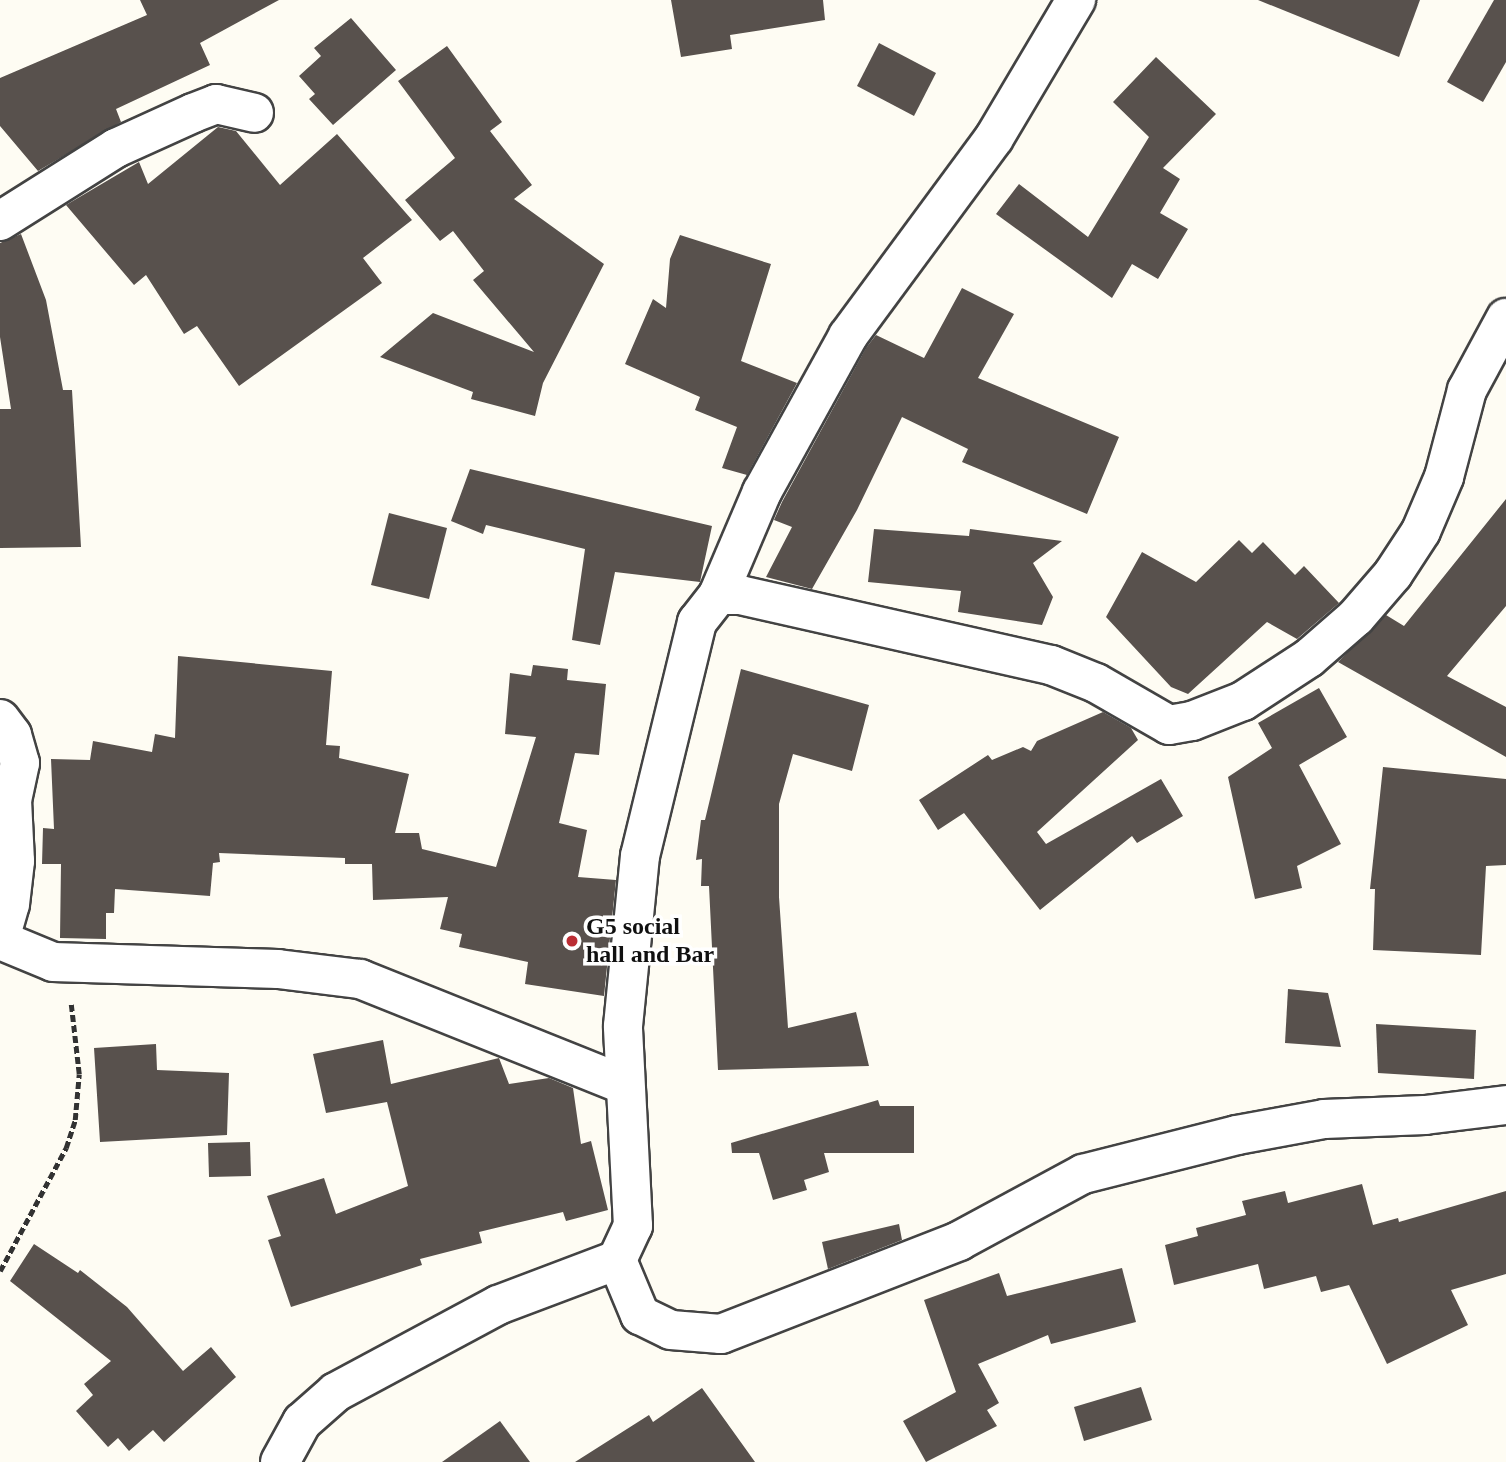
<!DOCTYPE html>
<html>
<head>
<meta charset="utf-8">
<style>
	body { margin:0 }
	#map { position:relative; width:1506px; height:1462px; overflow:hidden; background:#fefcf3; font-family:Georgia,serif }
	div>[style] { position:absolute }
	.building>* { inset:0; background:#58514d }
	.path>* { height:4.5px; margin-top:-2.25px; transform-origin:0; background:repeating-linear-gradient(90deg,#323232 0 7px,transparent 0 10.5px) }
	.roads { filter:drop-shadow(2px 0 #434343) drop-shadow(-2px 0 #434343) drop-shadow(0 2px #434343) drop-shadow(0 -2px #434343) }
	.minor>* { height:38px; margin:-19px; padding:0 19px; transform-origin:19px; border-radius:19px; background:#fff }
	.dots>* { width:19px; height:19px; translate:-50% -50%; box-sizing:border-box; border:4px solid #fff; border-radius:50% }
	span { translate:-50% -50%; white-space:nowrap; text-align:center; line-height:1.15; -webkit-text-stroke:7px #fff; paint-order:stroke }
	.poi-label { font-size:24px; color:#101010; font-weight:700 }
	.left { translate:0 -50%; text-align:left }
</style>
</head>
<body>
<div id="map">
	<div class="building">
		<div style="clip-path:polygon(140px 0,279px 0,200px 43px,210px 65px,116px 109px,121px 122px,38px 171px,0 126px,0 78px,147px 15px)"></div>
		<div style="clip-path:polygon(671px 0,823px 0,825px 20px,730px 35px,732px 49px,681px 57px)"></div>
		<div style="clip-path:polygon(1258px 0,1420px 0,1399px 57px)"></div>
		<div style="clip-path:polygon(1494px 0,1506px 0,1506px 62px,1483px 102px,1447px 82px)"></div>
		<div style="clip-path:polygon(351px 18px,396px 70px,333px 125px,309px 99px,315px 94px,299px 76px,321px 56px,314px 48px)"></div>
		<div style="clip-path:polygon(879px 43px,936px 73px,914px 116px,857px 86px)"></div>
		<div style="clip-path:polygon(447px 46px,502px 122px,490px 131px,532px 185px,514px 199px,604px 264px,543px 383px,535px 416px,471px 399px,473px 392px,380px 357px,433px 313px,534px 352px,473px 280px,484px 271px,453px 231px,440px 241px,405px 200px,455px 158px,398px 81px)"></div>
		<div style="clip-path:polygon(1156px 57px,1216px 114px,1163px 168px,1180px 179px,1160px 213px,1188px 229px,1158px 279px,1132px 264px,1112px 298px,996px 214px,1019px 184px,1088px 237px,1149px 137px,1113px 102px)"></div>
		<div style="clip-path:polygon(218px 127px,236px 131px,280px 185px,337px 134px,412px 220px,363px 258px,382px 283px,239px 386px,197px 326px,184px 334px,146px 275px,134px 285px,66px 205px,139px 162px,148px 184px)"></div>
		<div style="clip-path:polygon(21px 234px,46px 300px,63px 390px,72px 390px,81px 547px,0 548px,0 409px,11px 409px,0 337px,0 243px)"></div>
		<div style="clip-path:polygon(680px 235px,771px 264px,741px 361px,797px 383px,747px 475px,722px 468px,737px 427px,695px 410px,700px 397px,625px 364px,653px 299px,666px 308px,670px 259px)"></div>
		<div style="clip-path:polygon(962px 288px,1014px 314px,978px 378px,1119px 437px,1087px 514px,962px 462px,968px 449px,902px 417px,857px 510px,812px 589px,766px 577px,792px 527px,774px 520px,782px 502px,866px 348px,876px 335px,924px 358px)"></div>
		<div style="clip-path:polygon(470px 469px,712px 526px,700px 582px,615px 572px,600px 645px,572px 640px,585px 549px,486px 525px,483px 534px,451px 521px)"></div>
		<div style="clip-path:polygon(1506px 499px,1506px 606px,1447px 676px,1506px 707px,1506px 757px,1338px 662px,1386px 615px,1404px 626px)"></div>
		<div style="clip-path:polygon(389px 513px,447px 528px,429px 599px,371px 585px)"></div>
		<div style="clip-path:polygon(874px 529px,969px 536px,970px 529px,1062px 541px,1033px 563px,1053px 597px,1042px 625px,958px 612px,961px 591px,868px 582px)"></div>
		<div style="clip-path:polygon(1239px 540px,1252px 553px,1263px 542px,1295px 575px,1304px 566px,1339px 603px,1297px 639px,1267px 622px,1188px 694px,1171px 687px,1106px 617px,1142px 552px,1196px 582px)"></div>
		<div style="clip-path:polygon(178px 656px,332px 671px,326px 745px,340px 746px,339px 758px,409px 774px,395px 833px,419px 833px,422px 849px,496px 867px,536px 737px,505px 734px,510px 673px,531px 676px,533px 665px,568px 669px,567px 680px,606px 684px,599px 755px,575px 753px,559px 823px,587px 830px,578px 877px,616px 880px,604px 996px,525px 984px,528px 962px,459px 947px,462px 934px,440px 929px,448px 897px,373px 900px,372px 864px,345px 864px,345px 858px,219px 853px,220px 862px,213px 863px,210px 896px,115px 889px,114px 913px,106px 913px,106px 939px,60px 938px,61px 864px,42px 864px,43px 828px,54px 829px,51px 759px,90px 760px,93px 741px,152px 752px,155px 734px,175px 738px)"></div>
		<div style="clip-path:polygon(741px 669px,869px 705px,852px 771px,793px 754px,779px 804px,779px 897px,788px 1028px,856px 1012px,869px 1066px,718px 1070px,709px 886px,701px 886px,702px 859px,696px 860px,701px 820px,705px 820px)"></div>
		<div style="clip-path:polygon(1319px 688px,1347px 737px,1299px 765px,1341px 844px,1297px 866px,1302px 888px,1255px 899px,1228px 777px,1272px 748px,1258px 723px)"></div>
		<div style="clip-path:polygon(1103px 712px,1131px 728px,1138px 740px,1037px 832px,1046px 844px,1161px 779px,1183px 816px,1137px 843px,1132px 836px,1040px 910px,964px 813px,938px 830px,919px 800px,988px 755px,992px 760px,1023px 747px,1031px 751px,1037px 741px)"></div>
		<div style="clip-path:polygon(1383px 767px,1506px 779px,1506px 865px,1486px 866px,1481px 955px,1373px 950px,1375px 889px,1370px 889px)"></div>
		<div style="clip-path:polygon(1288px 989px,1328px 993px,1341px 1047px,1285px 1043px)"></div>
		<div style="clip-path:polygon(1376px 1024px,1476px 1030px,1474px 1079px,1378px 1073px)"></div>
		<div style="clip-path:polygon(383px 1040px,391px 1084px,499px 1058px,509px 1084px,549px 1078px,573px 1088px,581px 1144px,591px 1141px,608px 1210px,566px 1221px,563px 1212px,479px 1232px,482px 1243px,420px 1259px,422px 1265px,291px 1307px,268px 1240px,281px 1236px,267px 1196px,324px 1178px,336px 1214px,408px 1186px,387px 1102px,326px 1113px,313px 1054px)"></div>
		<div style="clip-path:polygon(156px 1044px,157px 1070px,229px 1073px,227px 1135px,100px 1142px,94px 1048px)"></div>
		<div style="clip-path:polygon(878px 1100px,880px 1106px,914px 1106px,914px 1153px,824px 1153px,829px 1172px,804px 1180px,807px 1190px,773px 1200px,759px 1153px,732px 1153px,731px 1143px)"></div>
		<div style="clip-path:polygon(250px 1142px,251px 1176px,209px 1177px,208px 1143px)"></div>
		<div style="clip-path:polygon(1362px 1184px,1373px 1225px,1398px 1218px,1399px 1222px,1506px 1191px,1506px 1274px,1451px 1290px,1468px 1325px,1387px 1364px,1349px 1285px,1321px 1292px,1316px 1276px,1264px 1289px,1258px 1264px,1174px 1285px,1165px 1245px,1198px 1236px,1196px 1228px,1246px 1215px,1242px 1201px,1285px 1191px,1288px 1203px)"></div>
		<div style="clip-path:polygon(899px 1224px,902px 1240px,828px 1269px,822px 1242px)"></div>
		<div style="clip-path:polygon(34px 1244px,78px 1273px,80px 1270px,127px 1307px,183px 1371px,211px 1347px,236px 1377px,164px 1442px,153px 1430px,129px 1451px,118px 1438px,108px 1447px,76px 1411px,93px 1395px,84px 1384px,111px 1361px,10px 1281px)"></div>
		<div style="clip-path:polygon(1122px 1268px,1136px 1322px,1051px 1344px,1048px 1335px,978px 1364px,999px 1403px,987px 1410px,997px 1426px,926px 1462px,903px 1421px,956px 1392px,924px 1300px,999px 1273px,1007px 1296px)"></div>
		<div style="clip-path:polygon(1141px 1387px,1152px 1420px,1084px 1441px,1074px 1407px)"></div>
		<div style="clip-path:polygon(702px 1388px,755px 1462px,575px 1462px,649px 1415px,653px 1422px)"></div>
		<div style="clip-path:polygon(500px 1421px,530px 1462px,442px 1462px)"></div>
	</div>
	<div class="path">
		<div style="left:0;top:1271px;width:140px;rotate:-61.8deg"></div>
		<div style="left:66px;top:1148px;width:29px;rotate:-72deg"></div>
		<div style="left:75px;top:1120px;width:46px;rotate:-85deg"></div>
		<div style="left:79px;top:1074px;width:70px;rotate:-96.5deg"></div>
	</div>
	<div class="roads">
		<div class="minor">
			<div style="left:0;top:221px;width:137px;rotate:-32.2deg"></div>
			<div style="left:116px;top:148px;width:85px;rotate:-24.4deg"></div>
			<div style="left:193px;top:113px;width:25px;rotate:-21deg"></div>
			<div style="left:216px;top:104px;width:39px;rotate:13deg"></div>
			<div style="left:718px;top:595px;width:22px"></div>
			<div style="left:740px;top:595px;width:319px;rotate:12.7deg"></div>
			<div style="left:1051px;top:665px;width:48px;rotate:21.8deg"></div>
			<div style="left:1096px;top:683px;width:84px;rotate:29.9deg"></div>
			<div style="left:1169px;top:725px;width:23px;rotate:-10deg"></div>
			<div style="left:1192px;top:721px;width:55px;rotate:-21.4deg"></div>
			<div style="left:1243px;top:701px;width:79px;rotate:-33.1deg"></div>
			<div style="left:1309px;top:658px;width:62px;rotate:-41.1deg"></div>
			<div style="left:1356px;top:617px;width:57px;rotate:-49.3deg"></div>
			<div style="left:1393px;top:574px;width:51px;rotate:-56.9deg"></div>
			<div style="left:1421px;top:531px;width:59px;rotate:-66.9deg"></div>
			<div style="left:1444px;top:477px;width:90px;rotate:-75.2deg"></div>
			<div style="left:1467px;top:390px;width:82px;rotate:-61.6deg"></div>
			<div style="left:0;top:719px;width:20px;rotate:53deg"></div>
			<div style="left:12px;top:735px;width:29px;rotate:74deg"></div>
			<div style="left:20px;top:763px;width:38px;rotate:102deg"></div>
			<div style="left:12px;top:800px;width:61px;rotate:87.2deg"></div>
			<div style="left:15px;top:861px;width:43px;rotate:96.6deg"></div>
			<div style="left:10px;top:904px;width:37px;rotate:106deg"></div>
			<div style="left:0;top:940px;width:57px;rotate:22.5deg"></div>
			<div style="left:53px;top:962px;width:225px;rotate:1.8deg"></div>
			<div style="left:278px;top:969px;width:83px;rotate:7deg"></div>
			<div style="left:360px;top:979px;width:282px;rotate:21.8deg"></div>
			<div style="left:617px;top:1260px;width:60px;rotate:67.3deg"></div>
			<div style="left:640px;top:1315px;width:34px;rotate:26deg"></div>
			<div style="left:671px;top:1330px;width:50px;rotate:4.6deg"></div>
			<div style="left:721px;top:1334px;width:256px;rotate:-21.3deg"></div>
			<div style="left:959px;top:1241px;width:141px;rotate:-28.4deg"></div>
			<div style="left:1083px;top:1174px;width:159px;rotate:-14.2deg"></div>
			<div style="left:1237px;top:1135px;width:88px;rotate:-10.4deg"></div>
			<div style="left:1324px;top:1119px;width:101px;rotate:-2.3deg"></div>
			<div style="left:1425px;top:1115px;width:82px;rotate:-7deg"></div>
			<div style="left:280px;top:1462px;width:46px;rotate:-61.2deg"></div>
			<div style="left:302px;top:1422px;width:45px;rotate:-41.4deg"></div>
			<div style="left:336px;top:1392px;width:184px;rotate:-28.2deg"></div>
			<div style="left:498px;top:1305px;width:127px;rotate:-20.7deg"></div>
			<div style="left:617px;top:1260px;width:38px;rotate:-65deg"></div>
			<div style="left:633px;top:1226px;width:200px;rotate:-92.9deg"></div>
			<div style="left:623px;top:1026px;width:171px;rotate:-84.3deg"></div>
			<div style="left:640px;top:856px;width:241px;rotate:-76.3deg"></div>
			<div style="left:697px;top:622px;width:34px;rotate:-52deg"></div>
			<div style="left:718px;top:595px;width:112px;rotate:-66.9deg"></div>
			<div style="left:762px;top:492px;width:178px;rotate:-61.1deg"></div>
			<div style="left:848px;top:336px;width:246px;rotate:-53.6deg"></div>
			<div style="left:994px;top:138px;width:161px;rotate:-59.3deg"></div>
		</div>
	</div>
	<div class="dots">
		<div style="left:572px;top:941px;background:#bb2d34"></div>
	</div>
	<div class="poi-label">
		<span class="left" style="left:586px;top:941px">G5 social<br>hall and Bar</span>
	</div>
</div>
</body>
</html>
